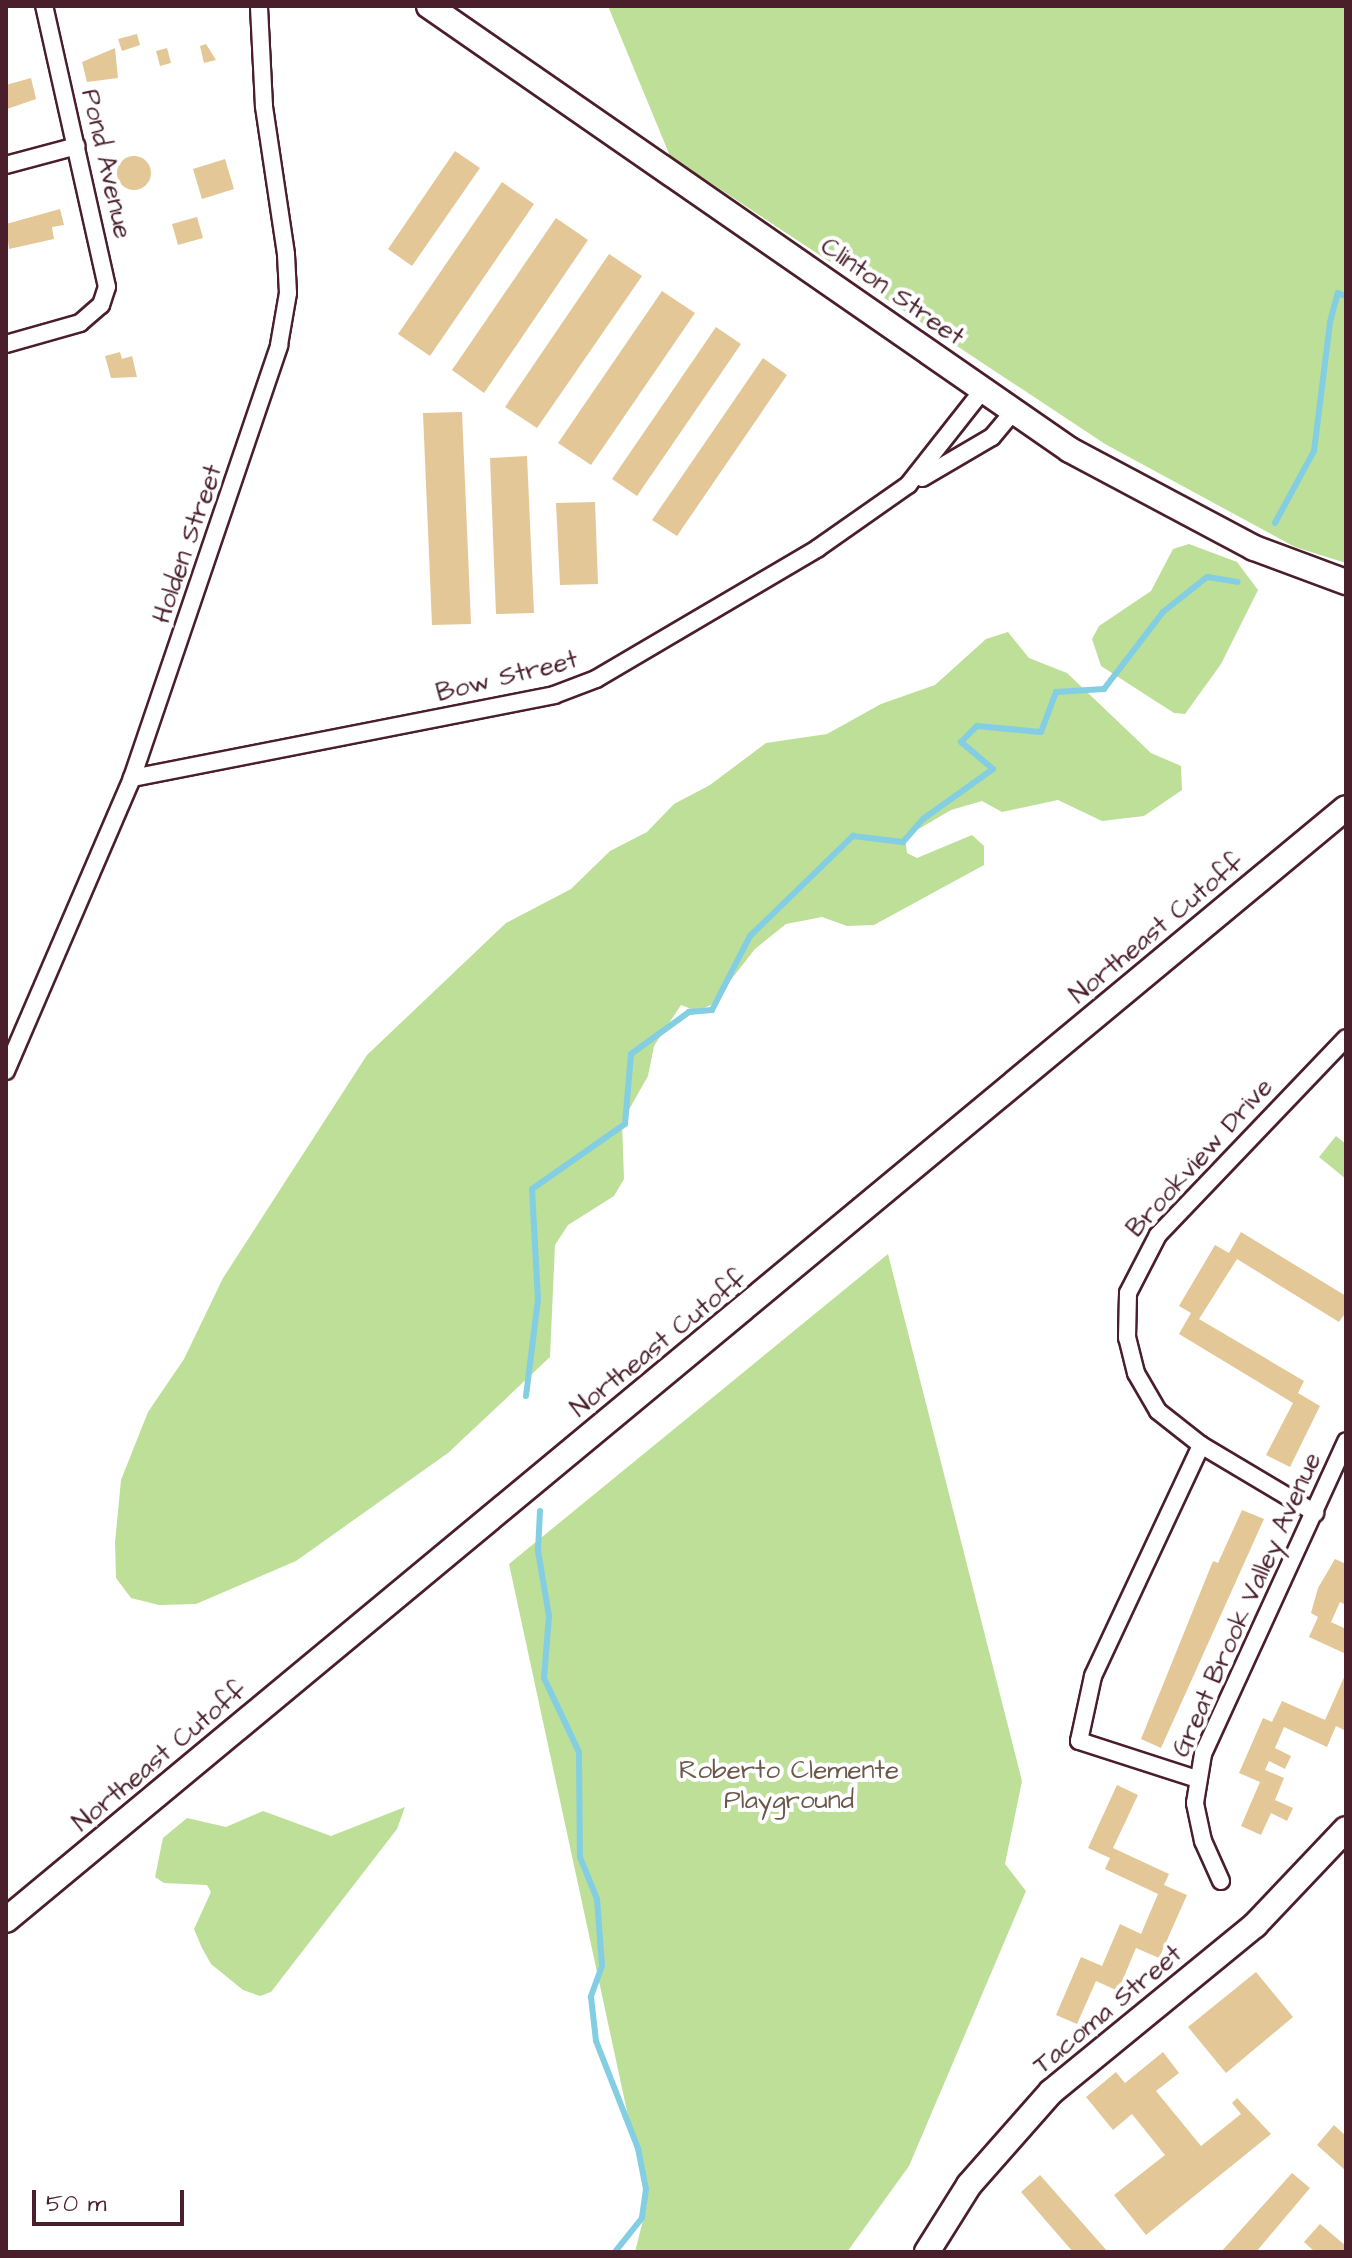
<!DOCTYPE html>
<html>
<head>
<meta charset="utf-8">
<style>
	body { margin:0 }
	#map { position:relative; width:1352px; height:2258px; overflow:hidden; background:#fff; font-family:"Architects Daughter",sans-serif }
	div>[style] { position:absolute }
	.green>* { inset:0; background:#bddf98 }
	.stream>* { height:6px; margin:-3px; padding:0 3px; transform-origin:3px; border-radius:3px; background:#83cee2 }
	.building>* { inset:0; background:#e3c797 }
	.round { border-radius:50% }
	.roads { filter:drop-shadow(2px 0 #4a1f2b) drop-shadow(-2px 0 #4a1f2b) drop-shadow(0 2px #4a1f2b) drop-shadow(0 -2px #4a1f2b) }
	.street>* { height:16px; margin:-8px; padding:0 8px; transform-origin:8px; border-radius:8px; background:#fff }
	.secondary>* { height:24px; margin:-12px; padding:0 12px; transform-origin:12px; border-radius:12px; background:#fff }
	span { translate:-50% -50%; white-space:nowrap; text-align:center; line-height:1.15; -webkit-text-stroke:8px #fff; paint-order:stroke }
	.street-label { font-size:26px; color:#4a1f2b }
	.park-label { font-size:26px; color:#6c594c }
	.frame { position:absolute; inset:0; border:8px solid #4a1f2b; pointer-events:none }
	.scale { position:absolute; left:32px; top:2190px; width:152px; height:36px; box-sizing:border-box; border:4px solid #4a1f2b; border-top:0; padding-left:10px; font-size:24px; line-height:28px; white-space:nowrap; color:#4a1f2b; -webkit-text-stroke:6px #fff; paint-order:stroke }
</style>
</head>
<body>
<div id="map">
	<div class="green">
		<div style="clip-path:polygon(608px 6px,1346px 6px,1346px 563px,1295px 547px,1105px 444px,670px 156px)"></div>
		<div style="clip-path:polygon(1189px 544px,1237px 562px,1258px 590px,1221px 664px,1185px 714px,1174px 713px,1101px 666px,1092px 639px,1099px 626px,1151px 591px,1173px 549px)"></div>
		<div style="clip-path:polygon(1008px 632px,1029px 658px,1067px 673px,1151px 753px,1181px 766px,1182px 790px,1144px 816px,1102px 821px,1058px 800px,1002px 812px,982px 801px,951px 810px,905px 837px,907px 853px,917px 858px,972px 835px,984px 846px,984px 865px,874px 925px,847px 926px,822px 917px,786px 924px,755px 949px,711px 1005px,697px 1011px,681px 1005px,654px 1046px,648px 1076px,622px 1122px,624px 1179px,614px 1196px,568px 1225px,555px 1245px,550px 1357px,448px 1453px,296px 1561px,196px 1604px,159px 1605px,131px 1598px,116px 1578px,115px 1543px,121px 1480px,148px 1412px,184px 1359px,223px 1278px,367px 1055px,506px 923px,571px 889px,610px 851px,647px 832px,674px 804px,710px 785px,766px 743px,827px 734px,881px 704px,935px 685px,986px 639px)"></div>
		<div style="clip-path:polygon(1336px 1136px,1346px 1144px,1346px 1179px,1319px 1157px)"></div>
		<div style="clip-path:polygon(888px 1254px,1022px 1781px,1005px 1864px,1026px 1891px,909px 2166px,847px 2252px,635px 2252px,647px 2204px,509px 1564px)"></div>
		<div style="clip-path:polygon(405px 1807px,397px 1829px,271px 1992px,260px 1996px,243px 1990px,211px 1964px,202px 1948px,194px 1929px,211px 1892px,207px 1885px,164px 1883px,155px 1877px,163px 1838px,187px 1818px,226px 1827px,263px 1811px,331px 1836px)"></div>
	</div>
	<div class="stream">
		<div style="left:1275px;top:523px;width:82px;rotate:-61.6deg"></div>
		<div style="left:1314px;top:451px;width:130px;rotate:-82.9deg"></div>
		<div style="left:1330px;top:322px;width:30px;rotate:-75deg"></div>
		<div style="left:1338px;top:293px;width:9px;rotate:21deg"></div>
		<div style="left:526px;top:1396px;width:97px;rotate:-82.9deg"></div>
		<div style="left:538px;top:1300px;width:111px;rotate:-93.1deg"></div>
		<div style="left:532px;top:1189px;width:113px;rotate:-35deg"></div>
		<div style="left:625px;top:1124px;width:70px;rotate:-85.1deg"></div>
		<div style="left:631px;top:1054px;width:72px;rotate:-35.9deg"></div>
		<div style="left:689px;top:1012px;width:23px;rotate:-5deg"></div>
		<div style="left:712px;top:1010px;width:83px;rotate:-62.8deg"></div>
		<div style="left:750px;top:936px;width:144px;rotate:-44.2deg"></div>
		<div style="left:853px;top:836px;width:50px;rotate:6.8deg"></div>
		<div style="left:903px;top:842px;width:30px;rotate:-49deg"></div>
		<div style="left:923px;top:819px;width:86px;rotate:-35.5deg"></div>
		<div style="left:993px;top:769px;width:42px;rotate:-139.8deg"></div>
		<div style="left:961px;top:742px;width:23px;rotate:-45deg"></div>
		<div style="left:977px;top:726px;width:64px;rotate:5.4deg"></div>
		<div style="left:1041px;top:732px;width:43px;rotate:-69.4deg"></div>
		<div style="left:1056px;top:692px;width:48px;rotate:-3.6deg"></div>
		<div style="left:1104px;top:689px;width:97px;rotate:-52.5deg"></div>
		<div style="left:1163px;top:612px;width:56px;rotate:-38.5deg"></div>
		<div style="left:1207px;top:577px;width:31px;rotate:9deg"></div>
		<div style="left:540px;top:1511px;width:40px;rotate:92.9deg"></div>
		<div style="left:538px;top:1551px;width:66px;rotate:80.4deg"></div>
		<div style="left:549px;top:1616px;width:62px;rotate:94.6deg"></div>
		<div style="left:544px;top:1678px;width:82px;rotate:64.7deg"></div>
		<div style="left:579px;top:1752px;width:105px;rotate:89.5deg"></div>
		<div style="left:580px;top:1857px;width:45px;rotate:68deg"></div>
		<div style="left:597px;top:1899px;width:67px;rotate:85.7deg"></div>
		<div style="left:602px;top:1966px;width:33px;rotate:110deg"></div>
		<div style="left:591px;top:1997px;width:44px;rotate:83.5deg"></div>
		<div style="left:596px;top:2041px;width:115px;rotate:68.6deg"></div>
		<div style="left:638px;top:2148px;width:42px;rotate:79deg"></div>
		<div style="left:646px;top:2189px;width:29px;rotate:98deg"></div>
		<div style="left:642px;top:2218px;width:43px;rotate:128.5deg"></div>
	</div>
	<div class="building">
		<div style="clip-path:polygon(137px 34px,140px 45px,122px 51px,118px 39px)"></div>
		<div style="clip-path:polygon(206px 44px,216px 60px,204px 63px,200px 46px)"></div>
		<div style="clip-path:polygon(115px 48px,118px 78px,87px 82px,82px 62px)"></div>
		<div style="clip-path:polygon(167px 48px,171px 63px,160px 66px,156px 51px)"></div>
		<div style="clip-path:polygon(31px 78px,36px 99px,7px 109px,6px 85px)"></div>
		<div style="clip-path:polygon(455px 151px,480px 168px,412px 266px,388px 249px)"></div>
		<div class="round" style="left:117px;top:156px;width:34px;height:34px"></div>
		<div style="clip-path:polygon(225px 159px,234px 189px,202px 199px,193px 169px)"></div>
		<div style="clip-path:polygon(502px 182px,534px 204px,430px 356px,398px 334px)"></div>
		<div style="clip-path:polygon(60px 209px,64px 225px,52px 227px,54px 239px,9px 249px,6px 224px)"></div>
		<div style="clip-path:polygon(197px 217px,203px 238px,178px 245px,172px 224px)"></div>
		<div style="clip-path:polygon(556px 218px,588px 240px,484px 393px,452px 370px)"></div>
		<div style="clip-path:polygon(609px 254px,642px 276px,537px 428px,505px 407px)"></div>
		<div style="clip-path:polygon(662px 291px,695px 313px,591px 465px,558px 443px)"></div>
		<div style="clip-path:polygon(716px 327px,741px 344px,637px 496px,612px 479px)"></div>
		<div style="clip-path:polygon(120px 352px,122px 359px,132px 356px,137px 377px,111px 378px,105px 356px)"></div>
		<div style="clip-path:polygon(763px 358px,787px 375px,677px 536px,652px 520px)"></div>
		<div style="clip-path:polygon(462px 412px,471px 624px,432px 625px,423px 413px)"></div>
		<div style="clip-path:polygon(527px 456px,534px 613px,496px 614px,490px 458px)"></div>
		<div style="clip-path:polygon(595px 502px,598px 584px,560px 585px,556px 503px)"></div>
		<div style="clip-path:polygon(1241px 1232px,1346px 1296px,1346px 1312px,1339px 1322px,1237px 1259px,1199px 1319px,1304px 1381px,1298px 1393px,1320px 1406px,1290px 1467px,1266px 1455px,1293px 1403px,1179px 1334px,1191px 1313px,1179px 1306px,1215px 1245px,1229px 1253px)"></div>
		<div style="clip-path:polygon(1242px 1510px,1264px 1519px,1161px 1748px,1141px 1739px,1213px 1561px,1218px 1563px)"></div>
		<div style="clip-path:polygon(1335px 1559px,1346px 1564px,1346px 1605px,1340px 1602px,1331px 1622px,1346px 1629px,1346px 1654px,1309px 1637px,1318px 1617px,1311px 1613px,1318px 1588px)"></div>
		<div style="clip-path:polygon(1346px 1673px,1346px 1731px,1336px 1726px,1327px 1747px,1284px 1727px,1275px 1748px,1291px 1756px,1285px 1769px,1269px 1761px,1265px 1770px,1284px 1778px,1275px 1800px,1293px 1808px,1287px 1821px,1271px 1813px,1261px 1835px,1241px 1826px,1260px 1782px,1239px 1773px,1263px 1718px,1272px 1722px,1282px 1701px,1325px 1720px)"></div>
		<div style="clip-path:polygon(1117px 1785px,1138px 1795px,1113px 1848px,1169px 1874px,1164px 1885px,1187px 1895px,1159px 1958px,1136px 1948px,1118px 1991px,1096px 1981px,1077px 2024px,1056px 2015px,1081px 1957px,1102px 1966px,1120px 1924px,1141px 1934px,1158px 1894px,1105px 1869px,1110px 1858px,1088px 1848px)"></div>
		<div style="clip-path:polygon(1256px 1972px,1293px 2017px,1226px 2073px,1188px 2027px)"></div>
		<div style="clip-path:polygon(1163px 2052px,1179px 2073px,1156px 2091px,1201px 2146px,1241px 2114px,1232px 2103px,1237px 2098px,1271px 2134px,1146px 2235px,1114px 2195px,1165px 2155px,1132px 2114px,1113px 2130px,1086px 2097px,1116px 2072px,1125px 2083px)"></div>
		<div style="clip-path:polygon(1334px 2125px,1346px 2136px,1346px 2171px,1317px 2145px)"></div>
		<div style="clip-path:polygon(1292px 2173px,1310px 2188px,1256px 2252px,1221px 2252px)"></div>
		<div style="clip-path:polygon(1040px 2175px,1108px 2252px,1073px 2252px,1021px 2192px)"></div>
		<div style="clip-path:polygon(1320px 2224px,1346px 2246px,1346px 2252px,1315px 2252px,1304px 2242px)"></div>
	</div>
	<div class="roads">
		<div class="street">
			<div style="left:6px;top:165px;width:73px;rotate:-15deg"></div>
			<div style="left:6px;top:344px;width:77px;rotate:-15.8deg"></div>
			<div style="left:80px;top:323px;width:28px;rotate:-41deg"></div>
			<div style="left:101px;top:305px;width:19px;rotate:-72deg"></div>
			<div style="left:107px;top:287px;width:288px;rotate:-102.6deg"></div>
			<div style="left:922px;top:478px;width:81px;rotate:-30.4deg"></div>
			<div style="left:992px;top:437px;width:34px;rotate:-50deg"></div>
			<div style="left:132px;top:778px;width:430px;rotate:-11.1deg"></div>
			<div style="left:554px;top:695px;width:45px;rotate:-20.9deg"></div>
			<div style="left:596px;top:679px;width:258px;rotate:-30.5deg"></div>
			<div style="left:818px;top:548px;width:110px;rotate:-35deg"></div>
			<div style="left:908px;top:485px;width:120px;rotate:-51.8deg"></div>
			<div style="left:6px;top:1071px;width:319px;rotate:-66.7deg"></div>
			<div style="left:132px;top:778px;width:457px;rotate:-71.2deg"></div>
			<div style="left:279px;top:345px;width:53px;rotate:-80.2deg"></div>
			<div style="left:288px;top:293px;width:39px;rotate:-93deg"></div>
			<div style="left:286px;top:254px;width:150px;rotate:-98.5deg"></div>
			<div style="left:264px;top:106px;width:100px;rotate:-92.9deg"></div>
			<div style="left:1201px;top:1445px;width:133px;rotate:30.8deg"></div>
			<div style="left:1197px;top:1779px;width:124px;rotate:-162.1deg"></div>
			<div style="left:1079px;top:1741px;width:66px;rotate:-77.8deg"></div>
			<div style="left:1093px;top:1676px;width:255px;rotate:-64.9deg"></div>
			<div style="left:1201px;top:1445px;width:55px;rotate:-141.7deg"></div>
			<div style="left:1158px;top:1411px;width:44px;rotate:-120.1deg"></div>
			<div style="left:1136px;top:1373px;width:36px;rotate:-104deg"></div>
			<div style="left:1127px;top:1338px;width:45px;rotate:-88.7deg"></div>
			<div style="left:1128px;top:1293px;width:65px;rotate:-62.7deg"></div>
			<div style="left:1158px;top:1235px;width:272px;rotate:-46.3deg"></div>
			<div style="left:1221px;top:1881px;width:44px;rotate:-114.2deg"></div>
			<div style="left:1203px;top:1841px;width:39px;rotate:-102deg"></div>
			<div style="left:1195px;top:1803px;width:50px;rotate:-80.7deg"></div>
			<div style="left:1203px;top:1754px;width:344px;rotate:-65.4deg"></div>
		</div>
		<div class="secondary">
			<div style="left:429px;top:6px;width:780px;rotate:34.71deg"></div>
			<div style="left:1070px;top:450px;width:208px;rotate:28deg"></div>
			<div style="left:1254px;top:548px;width:98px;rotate:20.3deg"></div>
			<div style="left:6px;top:1920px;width:1741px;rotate:-39.69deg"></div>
			<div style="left:927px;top:2252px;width:79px;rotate:-57.9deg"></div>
			<div style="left:969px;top:2185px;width:124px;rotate:-48.6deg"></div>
			<div style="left:1051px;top:2092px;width:264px;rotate:-39.3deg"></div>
			<div style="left:1255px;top:1925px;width:132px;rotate:-46.5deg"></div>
		</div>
	</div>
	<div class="street-label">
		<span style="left:106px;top:164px;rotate:77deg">Pond Avenue</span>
		<span style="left:892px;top:292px;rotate:35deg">Clinton Street</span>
		<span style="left:188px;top:544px;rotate:-71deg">Holden Street</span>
		<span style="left:507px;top:677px;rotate:-14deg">Bow Street</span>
		<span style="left:1157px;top:929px;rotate:-40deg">Northeast Cutoff</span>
		<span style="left:1200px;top:1158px;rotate:-48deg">Brookview Drive</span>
		<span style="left:659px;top:1344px;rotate:-39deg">Northeast Cutoff</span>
		<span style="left:1247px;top:1605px;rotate:-66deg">Great Brook Valley Avenue</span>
		<span style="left:160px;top:1757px;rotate:-40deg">Northeast Cutoff</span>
		<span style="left:1108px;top:2010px;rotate:-40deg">Tacoma Street</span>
	</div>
	<div class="park-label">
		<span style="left:789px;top:1786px">Roberto Clemente<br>Playground</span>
	</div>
	<div class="frame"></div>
	<div class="scale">50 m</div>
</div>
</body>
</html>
